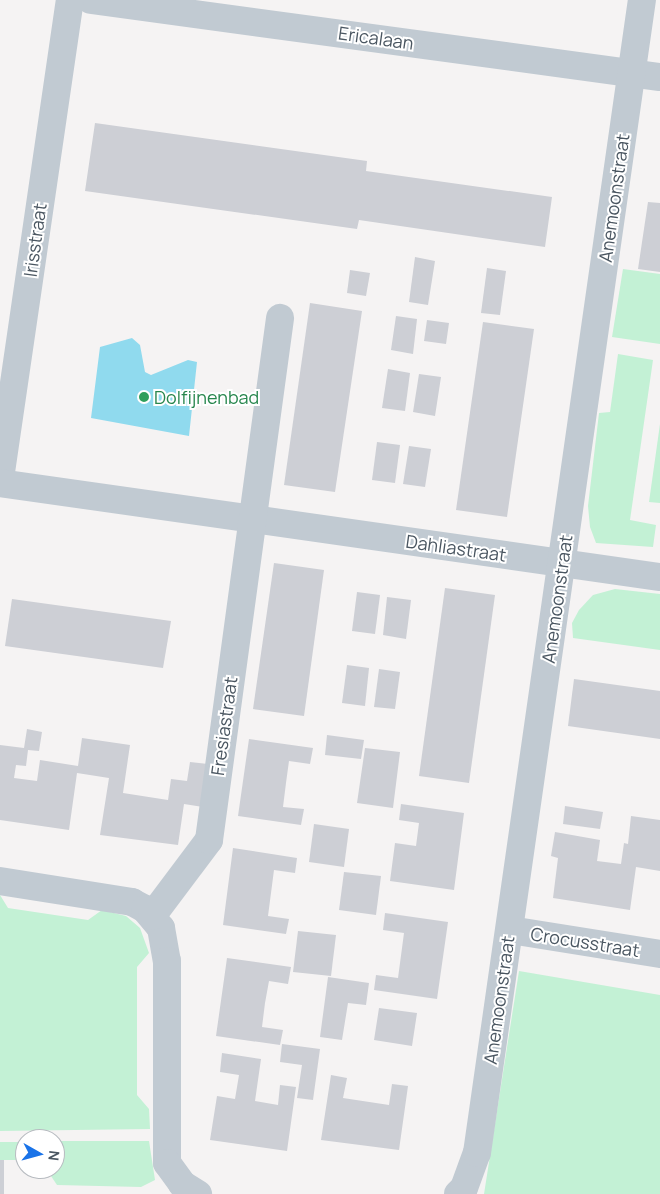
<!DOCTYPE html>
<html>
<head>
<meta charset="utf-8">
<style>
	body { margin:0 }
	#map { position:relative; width:660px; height:1194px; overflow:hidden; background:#f5f3f3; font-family:Manrope,sans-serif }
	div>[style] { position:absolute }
	.green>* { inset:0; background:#c3f1d5 }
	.water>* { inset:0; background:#90daee }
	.building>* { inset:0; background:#cdcfd5 }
	.street>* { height:28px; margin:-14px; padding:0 14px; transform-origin:14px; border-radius:14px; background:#c1cad2 }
	.dots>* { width:14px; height:14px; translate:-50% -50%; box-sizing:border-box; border:2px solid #fff; border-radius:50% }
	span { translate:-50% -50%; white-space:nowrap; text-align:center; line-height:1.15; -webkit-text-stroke:4px #fff; paint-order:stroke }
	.street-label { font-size:18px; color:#4a5661 }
	.leisure-label { font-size:18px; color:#27864d }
	.left { translate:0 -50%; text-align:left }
	.north { position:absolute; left:15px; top:1129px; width:50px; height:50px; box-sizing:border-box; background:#fff; border:1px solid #b7bbc0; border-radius:50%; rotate:97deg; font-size:14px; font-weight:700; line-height:20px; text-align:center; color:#4a5661 }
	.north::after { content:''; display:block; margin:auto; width:18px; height:22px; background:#1a73e8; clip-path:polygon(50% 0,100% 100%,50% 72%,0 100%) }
</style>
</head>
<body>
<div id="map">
	<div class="green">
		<div style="clip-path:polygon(623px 269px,660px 274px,660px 344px,612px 337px)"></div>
		<div style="clip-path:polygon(618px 354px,653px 360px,630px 520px,656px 525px,653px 547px,596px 543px,590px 527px,588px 506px,599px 413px,610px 412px)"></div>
		<div style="clip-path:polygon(660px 424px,660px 503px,649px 502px)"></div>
		<div style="clip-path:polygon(615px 589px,660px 594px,660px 650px,573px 638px,572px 623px,579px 610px,593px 595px)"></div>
		<div style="clip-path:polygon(0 895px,8px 908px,88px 920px,102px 910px,126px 916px,140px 928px,149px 953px,137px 967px,137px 1095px,149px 1109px,150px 1129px,0 1131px)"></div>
		<div style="clip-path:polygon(519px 971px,660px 995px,660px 1194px,484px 1194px)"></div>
		<div style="clip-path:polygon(55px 1141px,149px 1141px,155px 1180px,141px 1187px,57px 1185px,51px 1176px,51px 1169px,55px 1169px)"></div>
		<div style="clip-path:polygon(0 1142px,25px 1142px,25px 1160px,0 1160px)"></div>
	</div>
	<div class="water">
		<div style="clip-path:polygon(132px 338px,140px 345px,145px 372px,151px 375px,188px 360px,197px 362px,189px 436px,91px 418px,100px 347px)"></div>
	</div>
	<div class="building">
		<div style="clip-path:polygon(95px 123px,367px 161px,366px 171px,552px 197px,545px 247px,359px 220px,357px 229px,85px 191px)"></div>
		<div style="clip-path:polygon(648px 202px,660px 203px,660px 272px,638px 269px)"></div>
		<div style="clip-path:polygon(415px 257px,435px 261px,428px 305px,409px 302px)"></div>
		<div style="clip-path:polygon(487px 268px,506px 271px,500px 315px,481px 313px)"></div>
		<div style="clip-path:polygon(350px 270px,370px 273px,366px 296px,347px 293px)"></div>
		<div style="clip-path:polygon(310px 303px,362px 311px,335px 492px,284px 485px)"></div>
		<div style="clip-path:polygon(396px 316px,417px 319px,413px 354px,391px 350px)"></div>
		<div style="clip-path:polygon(427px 320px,449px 323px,446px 344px,424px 341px)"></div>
		<div style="clip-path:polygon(483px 322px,534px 329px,507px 517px,456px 510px)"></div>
		<div style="clip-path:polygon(388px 369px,410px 373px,405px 411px,382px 408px)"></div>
		<div style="clip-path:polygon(419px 374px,441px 377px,435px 416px,413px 412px)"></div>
		<div style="clip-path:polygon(377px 442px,400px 445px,395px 483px,372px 480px)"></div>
		<div style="clip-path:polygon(409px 446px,431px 449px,425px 487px,403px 484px)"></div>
		<div style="clip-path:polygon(274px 563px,324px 570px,304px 716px,253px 709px)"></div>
		<div style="clip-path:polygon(445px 588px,495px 595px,469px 783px,419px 776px)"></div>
		<div style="clip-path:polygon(357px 592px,380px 595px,375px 634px,352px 631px)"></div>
		<div style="clip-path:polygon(387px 597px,411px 600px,406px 639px,383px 635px)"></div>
		<div style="clip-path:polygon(12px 599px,171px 621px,163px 668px,5px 646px)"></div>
		<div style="clip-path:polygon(347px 665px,369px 668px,365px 706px,342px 703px)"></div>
		<div style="clip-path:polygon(379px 669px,400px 672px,395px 709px,374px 707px)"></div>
		<div style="clip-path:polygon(574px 679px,660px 691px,660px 739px,568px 726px)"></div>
		<div style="clip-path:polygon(27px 729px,42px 732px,39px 751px,28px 750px,26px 766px,16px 765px,14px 778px,37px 781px,40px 760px,78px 766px,82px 738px,130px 745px,123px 793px,168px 800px,171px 779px,187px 781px,190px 762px,208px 764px,203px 807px,184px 804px,178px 845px,100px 835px,109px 778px,77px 773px,69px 830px,0 820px,0 745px,24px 748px)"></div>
		<div style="clip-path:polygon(327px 735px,364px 740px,361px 759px,325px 755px)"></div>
		<div style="clip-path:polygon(249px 739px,313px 748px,310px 764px,289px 761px,286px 783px,283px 807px,304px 809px,301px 825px,238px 816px)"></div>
		<div style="clip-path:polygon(365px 748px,400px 752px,393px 808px,357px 803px)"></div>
		<div style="clip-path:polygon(401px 804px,464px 813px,454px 890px,390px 881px,395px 843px,416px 846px,419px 823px,399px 820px)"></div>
		<div style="clip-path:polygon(565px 806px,603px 812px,600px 829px,563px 824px)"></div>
		<div style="clip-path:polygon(631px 816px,660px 820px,660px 871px,636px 867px,630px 910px,553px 898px,558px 858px,551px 856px,555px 832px,600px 840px,597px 861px,621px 864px,624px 843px,628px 844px)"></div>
		<div style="clip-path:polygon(314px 824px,349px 829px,344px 867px,309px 862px)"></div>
		<div style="clip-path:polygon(233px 848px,297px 858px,295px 873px,274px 870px,268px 916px,289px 919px,286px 934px,223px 925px)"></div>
		<div style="clip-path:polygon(344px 872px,381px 876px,376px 915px,339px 910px)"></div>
		<div style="clip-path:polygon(385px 913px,448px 922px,437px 999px,374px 990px,376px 975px,398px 978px,404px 933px,383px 930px)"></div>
		<div style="clip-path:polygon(298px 931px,336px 935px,331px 976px,293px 972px)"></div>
		<div style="clip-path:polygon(227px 958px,291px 967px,288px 984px,269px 981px,265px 1003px,262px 1027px,283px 1030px,280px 1045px,216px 1036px)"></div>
		<div style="clip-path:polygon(328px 977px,369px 983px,366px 1005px,348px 1003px,342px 1040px,320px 1037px)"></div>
		<div style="clip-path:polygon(379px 1008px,417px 1013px,412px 1046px,374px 1040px)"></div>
		<div style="clip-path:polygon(282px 1044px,320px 1049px,313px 1100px,297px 1098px,302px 1065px,280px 1062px)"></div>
		<div style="clip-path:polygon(222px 1053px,261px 1059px,255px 1101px,278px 1105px,280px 1085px,296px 1087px,287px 1151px,210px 1140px,217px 1096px,235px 1099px,239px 1075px,220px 1072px)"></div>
		<div style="clip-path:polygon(331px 1075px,347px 1078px,343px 1098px,389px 1105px,392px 1084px,408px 1086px,399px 1150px,321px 1140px)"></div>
		<div style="clip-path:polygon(0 1160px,4px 1160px,4px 1194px,0 1194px)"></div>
	</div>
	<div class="street">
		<div style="left:91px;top:0;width:574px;rotate:7.71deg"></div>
		<div style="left:0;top:479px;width:484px;rotate:-81.7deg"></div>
		<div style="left:0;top:483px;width:667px;rotate:8.11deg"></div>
		<div style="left:0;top:881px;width:134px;rotate:9deg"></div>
		<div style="left:132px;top:902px;width:15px;rotate:28deg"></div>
		<div style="left:145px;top:909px;width:25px;rotate:50deg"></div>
		<div style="left:161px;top:928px;width:34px;rotate:80deg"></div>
		<div style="left:167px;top:961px;width:202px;rotate:90deg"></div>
		<div style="left:167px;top:1163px;width:26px;rotate:54deg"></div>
		<div style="left:182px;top:1184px;width:19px;rotate:32deg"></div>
		<div style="left:152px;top:916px;width:95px;rotate:-53.1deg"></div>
		<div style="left:209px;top:840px;width:527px;rotate:-82.25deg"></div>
		<div style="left:510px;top:930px;width:152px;rotate:9.1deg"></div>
		<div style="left:458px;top:1194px;width:8px;rotate:-45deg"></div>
		<div style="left:464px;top:1188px;width:37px;rotate:-70deg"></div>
		<div style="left:477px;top:1153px;width:1165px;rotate:-81.86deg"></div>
	</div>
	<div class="dots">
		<div style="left:144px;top:397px;background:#2e9e5b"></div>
	</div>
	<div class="street-label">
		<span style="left:376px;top:38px;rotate:8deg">Ericalaan</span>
		<span style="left:614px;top:198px;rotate:-82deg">Anemoonstraat</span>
		<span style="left:35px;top:240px;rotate:-82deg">Irisstraat</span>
		<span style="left:456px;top:548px;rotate:8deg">Dahliastraat</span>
		<span style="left:557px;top:599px;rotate:-82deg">Anemoonstraat</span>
		<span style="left:224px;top:726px;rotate:-82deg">Fresiastraat</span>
		<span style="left:585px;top:942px;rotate:9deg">Crocusstraat</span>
		<span style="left:499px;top:1000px;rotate:-82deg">Anemoonstraat</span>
	</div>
	<div class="leisure-label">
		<span class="left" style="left:154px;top:397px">Dolfijnenbad</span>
	</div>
	<div class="north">N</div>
</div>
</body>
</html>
